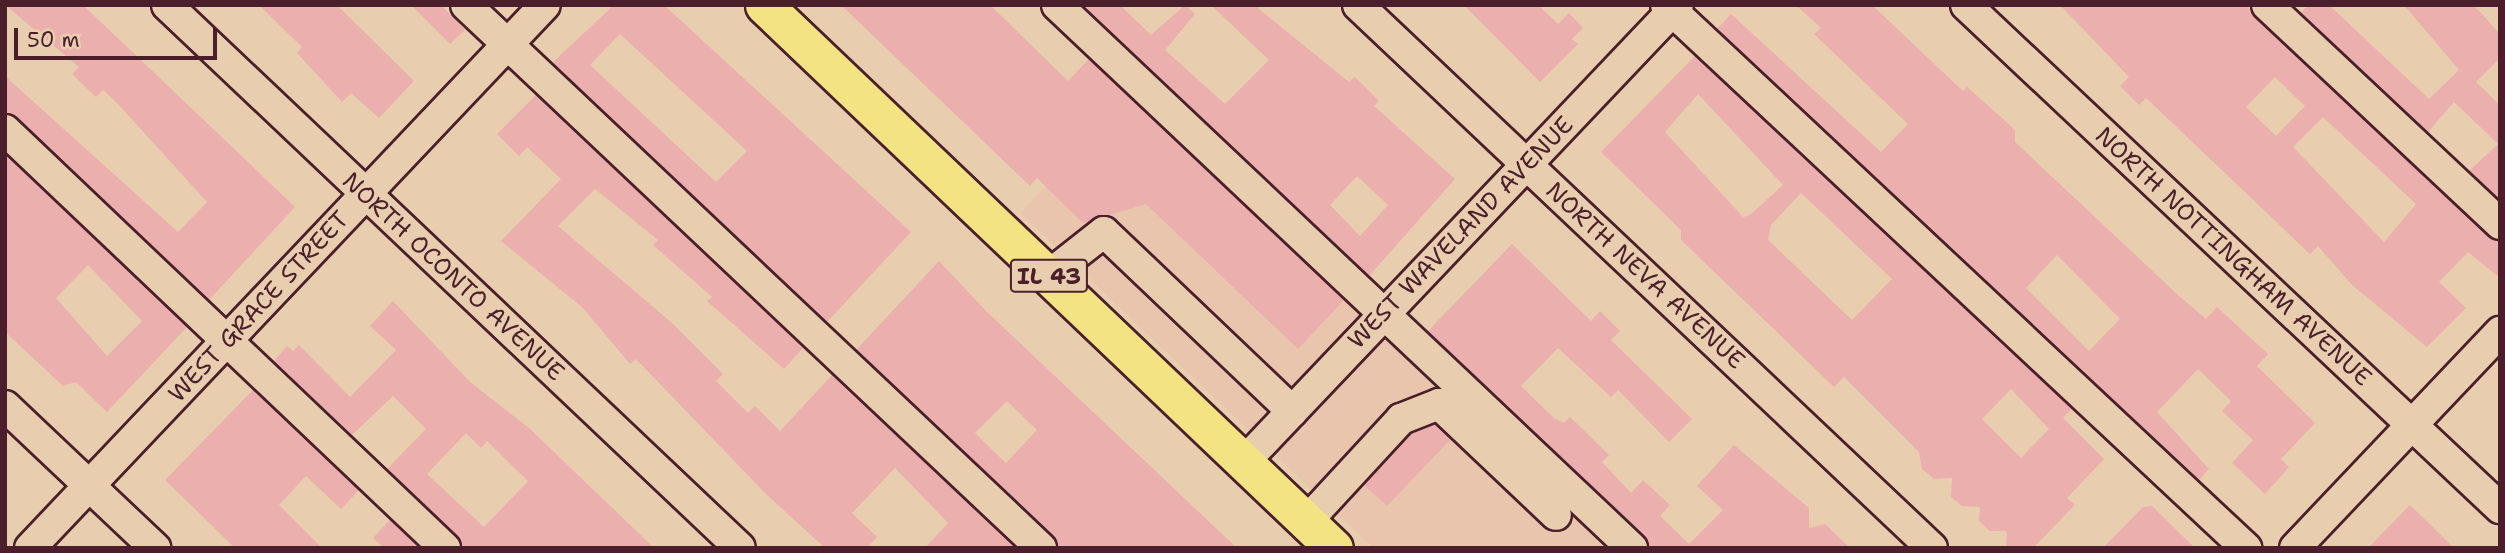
<!DOCTYPE html>
<html>
<head>
<meta charset="utf-8">
<style>
	body { margin:0 }
	#map { position:relative; width:2505px; height:553px; overflow:hidden; background:#e8ceaf; font-family:"Shantell Sans",sans-serif }
	div>[style] { position:absolute }
	.built>* { inset:0; background:#e9c5ae }
	.building>* { inset:0; background:#ebafad }
	.roads { filter:drop-shadow(2px 0 #4a1f2b) drop-shadow(-2px 0 #4a1f2b) drop-shadow(0 2px #4a1f2b) drop-shadow(0 -2px #4a1f2b) }
	.minor>* { height:30px; margin:-15px; padding:0 15px; transform-origin:15px; border-radius:15px; background:#e8ceaf }
	.major>* { height:37px; margin:-18.5px; padding:0 18.5px; transform-origin:18.5px; border-radius:18.5px; background:#f4e382 }
	span { translate:-50% -50%; white-space:nowrap; text-align:center; line-height:1.15; -webkit-text-stroke:7px #e8ceaf; paint-order:stroke }
	.shield-label span { padding:2px 5px; background:#e8ceaf; border:2px solid; border-radius:5px; -webkit-text-stroke-width:0 }
	.shield-label { font-size:23px; color:#4a1f2b; font-weight:700 }
	.street-label { font-size:24px; color:#4a1f2b }
	.frame { position:absolute; inset:0; border:7px solid #4a1f2b; pointer-events:none }
	.scale { position:absolute; left:14px; top:28px; width:203px; height:32px; box-sizing:border-box; border:4px solid #4a1f2b; border-top:0; padding-left:9px; font-size:21px; line-height:24px; white-space:nowrap; color:#4a1f2b; -webkit-text-stroke:5px #e8ceaf; paint-order:stroke }
</style>
</head>
<body>
<div id="map">
	<div class="built">
		<div style="clip-path:polygon(1138px 89px,1623px 548px,1373px 548px,1020px 213px)"></div>
	</div>
	<div class="building">
		<div style="clip-path:polygon(5px 5px,83px 5px,295px 207px,209px 300px,5px 113px,5px 76px,178px 232px,207px 202px,118px 104px,103px 90px,96px 97px,72px 74px,79px 67px)"></div>
		<div style="clip-path:polygon(259px 5px,337px 5px,414px 81px,379px 118px,351px 93px,342px 102px,297px 53px,302px 47px)"></div>
		<div style="clip-path:polygon(411px 5px,441px 5px,465px 30px,450px 44px)"></div>
		<div style="clip-path:polygon(evenodd,614px 5px,664px 5px,911px 232px,827px 322px,552px 63px,614px 5px,620px 34px,747px 151px,716px 182px,590px 65px,620px 34px)"></div>
		<div style="clip-path:polygon(841px 5px,990px 5px,1068px 81px,1089px 59px,1344px 300px,1298px 349px,1146px 204px,1083px 223px,1037px 178px,1030px 186px)"></div>
		<div style="clip-path:polygon(evenodd,1083px 5px,1120px 5px,1151px 35px,1185px 5px,1195px 14px,1165px 50px,1225px 104px,1269px 60px,1211px 5px,1254px 5px,1349px 82px,1355px 77px,1379px 101px,1374px 106px,1455px 179px,1369px 276px,1083px 5px,1357px 176px,1388px 205px,1360px 236px,1330px 205px,1357px 176px)"></div>
		<div style="clip-path:polygon(1464px 5px,1538px 5px,1558px 24px,1569px 13px,1583px 28px,1572px 39px,1578px 44px,1540px 82px)"></div>
		<div style="clip-path:polygon(evenodd,1796px 5px,1872px 5px,1963px 91px,1967px 87px,2002px 118px,2015px 130px,2015px 142px,2178px 295px,2206px 319px,2217px 307px,2268px 354px,2257px 366px,2315px 423px,2281px 459px,2289px 467px,2265px 494px,2232px 463px,2253px 440px,2222px 411px,2231px 401px,2198px 369px,2157px 412px,2209px 469px,2199px 480px,1717px 29px,1731px 14px,1881px 152px,1908px 124px,1814px 34px,1821px 28px,1796px 5px,2057px 255px,2120px 319px,2089px 351px,2026px 288px,2057px 255px)"></div>
		<div style="clip-path:polygon(evenodd,2060px 5px,2246px 5px,2500px 241px,2500px 278px,2468px 252px,2439px 282px,2466px 308px,2427px 347px,2352px 285px,2318px 246px,2310px 254px,2146px 98px,2139px 105px,2120px 86px,2129px 77px,2060px 5px,2275px 77px,2305px 106px,2276px 136px,2246px 107px,2275px 77px,2060px 5px,2323px 117px,2416px 204px,2384px 242px,2293px 147px,2323px 117px)"></div>
		<div style="clip-path:polygon(2308px 5px,2329px 5px,2429px 99px,2459px 70px,2404px 5px,2473px 5px,2484px 16px,2500px 35px,2500px 58px,2476px 82px,2500px 105px,2500px 200px,2469px 171px,2498px 144px,2454px 102px,2428px 132px,2301px 13px)"></div>
		<div style="clip-path:polygon(evenodd,1695px 56px,2072px 409px,2063px 418px,2104px 459px,2067px 498px,2075px 505px,2033px 548px,2006px 548px,2007px 531px,1990px 531px,1979px 521px,1980px 507px,1962px 506px,1951px 497px,1952px 478px,1934px 479px,1922px 469px,1919px 452px,1844px 377px,1834px 387px,1681px 240px,1681px 230px,1601px 152px,1695px 56px,1698px 94px,1783px 185px,1750px 215px,1743px 217px,1665px 132px,1698px 94px,1695px 56px,1801px 193px,1892px 279px,1852px 320px,1768px 240px,1771px 225px,1801px 193px,1695px 56px,2011px 389px,2049px 429px,2021px 458px,1982px 419px,2011px 389px)"></div>
		<div style="clip-path:polygon(536px 95px,803px 348px,784px 369px,707px 301px,712px 297px,653px 245px,658px 240px,595px 189px,558px 226px,672px 323px,723px 374px,716px 381px,748px 413px,755px 406px,780px 431px,832px 375px,1015px 548px,925px 548px,948px 523px,895px 468px,852px 513px,877px 537px,867px 548px,825px 548px,767px 495px,636px 359px,630px 364px,583px 308px,501px 241px,561px 179px,527px 147px,519px 156px,497px 134px)"></div>
		<div style="clip-path:polygon(evenodd,5px 154px,187px 327px,107px 412px,76px 382px,63px 386px,5px 332px,5px 154px,88px 265px,142px 321px,107px 356px,56px 298px,88px 265px)"></div>
		<div style="clip-path:polygon(1512px 244px,1591px 321px,1600px 311px,1620px 331px,1611px 340px,1692px 419px,1669px 442px,1618px 390px,1611px 397px,1558px 348px,1521px 386px,1554px 418px,1564px 423px,1570px 417px,1609px 455px,1602px 462px,1631px 493px,1643px 480px,1670px 505px,1660px 516px,1689px 544px,1723px 510px,1697px 486px,1734px 445px,1809px 508px,1809px 528px,1825px 524px,1850px 548px,1649px 548px,1644px 535px,1428px 331px)"></div>
		<div style="clip-path:polygon(evenodd,939px 261px,986px 311px,1237px 548px,1058px 548px,1053px 535px,856px 350px,939px 261px,1007px 401px,1037px 430px,1006px 463px,975px 433px,1007px 401px)"></div>
		<div style="clip-path:polygon(evenodd,393px 301px,470px 382px,529px 428px,654px 548px,462px 548px,457px 535px,387px 469px,426px 429px,393px 396px,352px 435px,274px 361px,287px 346px,293px 351px,299px 345px,350px 397px,396px 350px,370px 326px,393px 301px,466px 433px,481px 448px,487px 441px,528px 481px,484px 527px,427px 474px,466px 433px)"></div>
		<div style="clip-path:polygon(253px 390px,359px 490px,341px 509px,306px 476px,279px 505px,322px 548px,235px 548px,165px 480px)"></div>
		<div style="clip-path:polygon(1435px 424px,1451px 439px,1387px 506px,1364px 485px,1411px 434px)"></div>
		<div style="clip-path:polygon(2410px 505px,2454px 548px,2368px 548px)"></div>
		<div style="clip-path:polygon(2152px 506px,2195px 548px,2103px 548px,2143px 507px)"></div>
		<div style="clip-path:polygon(390px 520px,419px 548px,384px 548px,373px 538px)"></div>
	</div>
	<div class="roads">
		<div class="minor">
			<div style="left:167px;top:5px;width:789px;rotate:43.46deg"></div>
			<div style="left:466px;top:5px;width:791px;rotate:43.36deg"></div>
			<div style="left:1057px;top:5px;width:791px;rotate:43.36deg"></div>
			<div style="left:1358px;top:5px;width:790px;rotate:43.41deg"></div>
			<div style="left:1666px;top:5px;width:795px;rotate:43.11deg"></div>
			<div style="left:1966px;top:5px;width:734px;rotate:43.29deg"></div>
			<div style="left:2267px;top:5px;width:320px;rotate:43.2deg"></div>
			<div style="left:5px;top:130px;width:607px;rotate:43.53deg"></div>
			<div style="left:1048px;top:276px;width:71px;rotate:-38.2deg"></div>
			<div style="left:1104px;top:232px;width:260px;rotate:43.6deg"></div>
			<div style="left:5px;top:406px;width:207px;rotate:43.4deg"></div>
			<div style="left:1244px;top:462px;width:630px;rotate:-46.48deg"></div>
			<div style="left:1307px;top:521px;width:139px;rotate:-47.3deg"></div>
			<div style="left:1401px;top:419px;width:41px;rotate:-21.5deg"></div>
			<div style="left:1439px;top:404px;width:161px;rotate:43.5deg"></div>
			<div style="left:30px;top:548px;width:748px;rotate:-46.52deg"></div>
			<div style="left:2295px;top:548px;width:298px;rotate:-46.5deg"></div>
		</div>
		<div class="major">
			<div style="left:764px;top:5px;width:787px;rotate:43.61deg"></div>
		</div>
	</div>
	<div class="shield-label">
		<span style="left:1049px;top:276px">IL 43</span>
	</div>
	<div class="street-label">
		<span style="left:1461px;top:233px;rotate:-46deg">WEST WAVELAND AVENUE</span>
		<span style="left:2233px;top:257px;rotate:43deg">NORTH NOTTINGHAM AVENUE</span>
		<span style="left:1645px;top:276px;rotate:43deg">NORTH NEVA AVENUE</span>
		<span style="left:453px;top:277px;rotate:43deg">NORTH OCONTO AVENUE</span>
		<span style="left:259px;top:307px;rotate:-47deg">WEST GRACE STREET</span>
	</div>
	<div class="frame"></div>
	<div class="scale">50 m</div>
</div>
</body>
</html>
